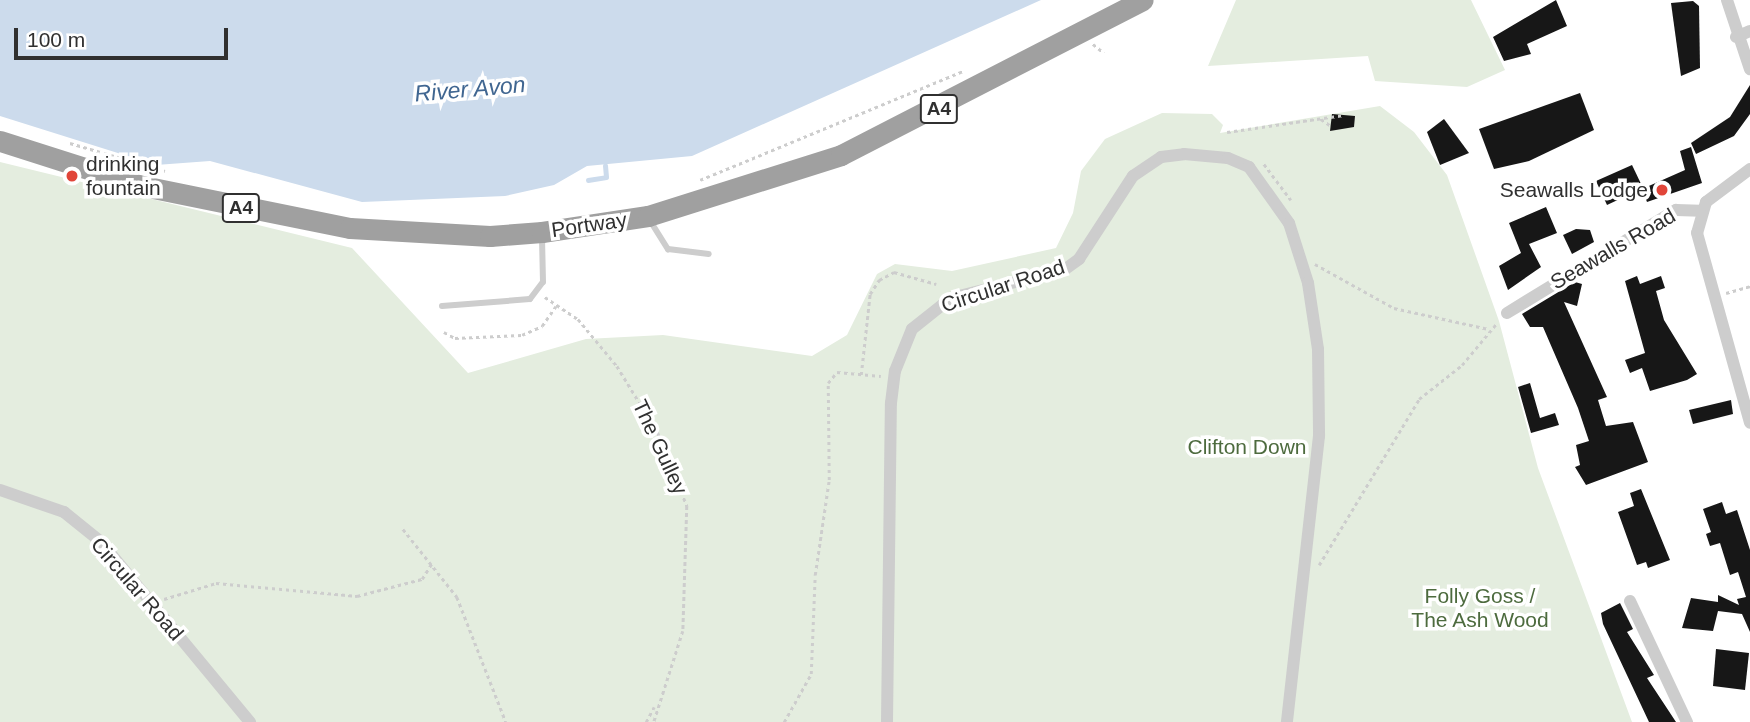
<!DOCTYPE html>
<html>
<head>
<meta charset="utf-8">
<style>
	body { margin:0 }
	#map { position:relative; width:1750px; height:722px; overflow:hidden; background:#fff; font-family:Helvetica,sans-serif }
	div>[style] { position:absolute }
	.green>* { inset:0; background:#e4eddf }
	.water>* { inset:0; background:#ccdbec }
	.stream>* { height:4.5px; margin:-2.25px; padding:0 2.25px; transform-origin:2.25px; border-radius:2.25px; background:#ccdbec }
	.building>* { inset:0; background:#171717 }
	.path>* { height:2.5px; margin-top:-1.25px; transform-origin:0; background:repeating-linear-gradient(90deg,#cdcdcd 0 3.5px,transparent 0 7px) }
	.service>* { height:6px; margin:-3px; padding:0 3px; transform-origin:3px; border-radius:3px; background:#cdcdcd }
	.minor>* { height:12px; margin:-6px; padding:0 6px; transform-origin:6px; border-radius:6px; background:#cdcdcd }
	.trunk>* { height:21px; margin:-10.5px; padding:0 10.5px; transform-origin:10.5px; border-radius:10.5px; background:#a0a0a0 }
	.dots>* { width:19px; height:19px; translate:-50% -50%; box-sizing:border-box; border:4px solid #fff; border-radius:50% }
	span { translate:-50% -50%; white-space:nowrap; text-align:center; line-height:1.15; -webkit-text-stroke:7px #fff; paint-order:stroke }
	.shield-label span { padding:2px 5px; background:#fff; border:2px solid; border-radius:5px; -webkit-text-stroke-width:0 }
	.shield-label { font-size:19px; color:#303030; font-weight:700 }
	.poi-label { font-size:21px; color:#303030 }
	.left { translate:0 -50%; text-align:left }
	.right { translate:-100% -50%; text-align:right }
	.street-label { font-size:21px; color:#303030 }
	.park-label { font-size:21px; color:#4d6b3e }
	.water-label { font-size:23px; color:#406691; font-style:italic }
	.scale { position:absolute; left:14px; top:28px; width:214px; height:32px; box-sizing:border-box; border:4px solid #303030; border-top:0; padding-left:9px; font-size:21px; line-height:24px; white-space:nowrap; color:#303030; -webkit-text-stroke:5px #fff; paint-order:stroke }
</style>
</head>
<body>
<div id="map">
	<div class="green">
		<div style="clip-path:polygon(1236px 0,1471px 0,1505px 70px,1467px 87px,1375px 81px,1368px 56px,1208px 66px)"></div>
		<div style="clip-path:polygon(1380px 106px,1414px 132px,1447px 175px,1499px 321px,1538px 468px,1632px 722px,0 722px,0 162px,352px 248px,468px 373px,586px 339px,663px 335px,812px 356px,847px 335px,877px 274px,895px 264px,952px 271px,1056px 248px,1073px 213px,1081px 171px,1105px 139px,1162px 113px,1212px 114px,1223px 125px,1220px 133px)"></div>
	</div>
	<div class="water">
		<div style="clip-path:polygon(0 0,1041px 0,692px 156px,587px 166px,554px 185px,505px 196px,362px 202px,210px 161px,156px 165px,0 116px)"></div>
	</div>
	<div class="stream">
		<div style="left:588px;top:180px;width:18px;rotate:-9deg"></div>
		<div style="left:606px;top:177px;width:11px;rotate:-95deg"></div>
	</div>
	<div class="building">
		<div style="clip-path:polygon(1556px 0,1567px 26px,1527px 44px,1531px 54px,1504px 61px,1493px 37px)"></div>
		<div style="clip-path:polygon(1693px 1px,1699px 6px,1700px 68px,1681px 76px,1671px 3px)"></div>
		<div style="clip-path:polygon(1750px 85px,1750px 114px,1734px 136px,1696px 154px,1691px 143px,1730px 117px)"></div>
		<div style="clip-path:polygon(1580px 93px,1594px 130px,1529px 161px,1494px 169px,1479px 129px)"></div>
		<div style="clip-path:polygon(1332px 114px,1355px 116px,1354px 127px,1330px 131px)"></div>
		<div style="clip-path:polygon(1444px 119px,1469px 153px,1440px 165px,1427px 132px)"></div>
		<div style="clip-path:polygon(1691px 147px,1702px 183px,1647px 202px,1642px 189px,1685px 170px,1680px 151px)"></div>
		<div style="clip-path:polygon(1632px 165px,1643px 188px,1607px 205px,1596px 181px)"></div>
		<div style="clip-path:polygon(1546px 207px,1557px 233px,1529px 244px,1541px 267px,1508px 290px,1499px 266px,1521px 253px,1509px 223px)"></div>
		<div style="clip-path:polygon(1576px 229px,1590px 230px,1594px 242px,1572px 254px,1563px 235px)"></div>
		<div style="clip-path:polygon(1637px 276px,1640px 284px,1661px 276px,1665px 288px,1656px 291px,1664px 320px,1697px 374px,1687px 380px,1650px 391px,1642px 368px,1630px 373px,1625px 360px,1645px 353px,1625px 281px)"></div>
		<div style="clip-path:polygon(1575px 282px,1582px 284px,1577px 306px,1564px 302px,1607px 397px,1598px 400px,1606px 426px,1633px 422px,1648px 462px,1586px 485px,1575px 467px,1580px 465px,1576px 445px,1589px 441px,1578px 408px,1543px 327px,1530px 327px,1522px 314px)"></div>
		<div style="clip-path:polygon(1530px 383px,1540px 418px,1555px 413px,1559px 425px,1531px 433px,1518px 387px)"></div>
		<div style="clip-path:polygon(1731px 400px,1733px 414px,1693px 424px,1689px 410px)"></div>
		<div style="clip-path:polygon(1641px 489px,1670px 560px,1648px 568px,1646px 562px,1637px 565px,1618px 512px,1634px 506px,1630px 493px)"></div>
		<div style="clip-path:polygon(1722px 502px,1726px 514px,1737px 510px,1750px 550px,1750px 632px,1742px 614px,1718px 611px,1713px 631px,1682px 628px,1691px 598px,1718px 602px,1718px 595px,1739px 605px,1737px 599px,1746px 597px,1738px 572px,1730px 575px,1720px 543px,1710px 546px,1706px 534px,1711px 532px,1703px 509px)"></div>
		<div style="clip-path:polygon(1620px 603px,1633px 629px,1627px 632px,1654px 675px,1647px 678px,1676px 722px,1649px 722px,1603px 624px,1601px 613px)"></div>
		<div style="clip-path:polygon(1716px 649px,1749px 653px,1745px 690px,1713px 686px)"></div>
	</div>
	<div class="path">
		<div style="left:1093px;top:44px;width:14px;rotate:39deg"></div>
		<div style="left:1321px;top:119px;width:12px;rotate:35deg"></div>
		<div style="left:1227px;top:132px;width:118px;rotate:-8.3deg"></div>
		<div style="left:70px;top:143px;width:99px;rotate:16.4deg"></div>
		<div style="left:1264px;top:164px;width:45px;rotate:53.1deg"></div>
		<div style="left:700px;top:180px;width:285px;rotate:-22.5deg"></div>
		<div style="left:1315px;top:264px;width:90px;rotate:29.1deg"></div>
		<div style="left:1394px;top:308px;width:97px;rotate:12.5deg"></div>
		<div style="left:1726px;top:293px;width:25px;rotate:-16deg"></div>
		<div style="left:545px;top:297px;width:40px;rotate:34deg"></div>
		<div style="left:578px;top:319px;width:61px;rotate:50.3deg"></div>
		<div style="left:617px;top:366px;width:79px;rotate:58.5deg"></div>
		<div style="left:658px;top:433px;width:79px;rotate:68.3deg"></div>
		<div style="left:687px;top:506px;width:125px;rotate:91.8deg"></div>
		<div style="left:683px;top:631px;width:96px;rotate:107.7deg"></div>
		<div style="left:444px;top:332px;width:13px;rotate:29deg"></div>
		<div style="left:455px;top:338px;width:67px;rotate:-2.6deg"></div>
		<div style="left:522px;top:335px;width:22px;rotate:-24deg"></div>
		<div style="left:542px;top:326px;width:24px;rotate:-55deg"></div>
		<div style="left:861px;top:375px;width:81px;rotate:-83.7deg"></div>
		<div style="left:870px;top:294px;width:17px;rotate:-57deg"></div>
		<div style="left:879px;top:280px;width:17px;rotate:-28deg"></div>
		<div style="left:894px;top:272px;width:44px;rotate:15.9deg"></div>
		<div style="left:403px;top:529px;width:87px;rotate:51.5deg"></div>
		<div style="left:457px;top:597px;width:134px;rotate:68.6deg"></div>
		<div style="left:1319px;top:565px;width:194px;rotate:-58.9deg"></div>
		<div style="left:1419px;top:399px;width:55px;rotate:-38.3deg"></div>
		<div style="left:1462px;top:365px;width:55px;rotate:-50.2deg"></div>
		<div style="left:164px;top:599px;width:54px;rotate:-17.1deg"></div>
		<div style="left:216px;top:583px;width:142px;rotate:5.3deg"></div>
		<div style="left:357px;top:596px;width:67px;rotate:-14.7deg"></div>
		<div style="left:422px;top:579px;width:19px;rotate:-58deg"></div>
		<div style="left:646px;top:722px;width:17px;rotate:-62deg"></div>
		<div style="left:784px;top:722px;width:55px;rotate:-60.6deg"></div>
		<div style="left:811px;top:674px;width:99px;rotate:-87.7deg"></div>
		<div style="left:815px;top:575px;width:96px;rotate:-81.6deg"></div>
		<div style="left:829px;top:480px;width:97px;rotate:-90.6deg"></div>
		<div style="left:828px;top:383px;width:14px;rotate:-51deg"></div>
		<div style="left:837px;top:372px;width:44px;rotate:5.2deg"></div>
	</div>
	<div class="service">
		<div style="left:649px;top:219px;width:36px;rotate:58deg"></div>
		<div style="left:668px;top:249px;width:41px;rotate:7deg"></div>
		<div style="left:442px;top:306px;width:88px;rotate:-4.5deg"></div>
		<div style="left:530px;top:299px;width:21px;rotate:-53deg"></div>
		<div style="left:543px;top:282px;width:45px;rotate:-91.3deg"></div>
	</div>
	<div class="minor">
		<div style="left:1727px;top:0;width:73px;rotate:71.6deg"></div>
		<div style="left:1736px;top:37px;width:15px;rotate:-23deg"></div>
		<div style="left:1750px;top:169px;width:55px;rotate:143.1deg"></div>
		<div style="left:1706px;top:202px;width:32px;rotate:106deg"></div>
		<div style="left:1697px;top:233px;width:197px;rotate:74.4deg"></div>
		<div style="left:1507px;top:313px;width:198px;rotate:-31.4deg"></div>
		<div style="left:1676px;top:210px;width:24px;rotate:2deg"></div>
		<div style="left:0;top:490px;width:68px;rotate:19deg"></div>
		<div style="left:64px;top:512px;width:48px;rotate:39deg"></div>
		<div style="left:101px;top:542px;width:234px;rotate:50.4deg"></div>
		<div style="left:1630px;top:601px;width:134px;rotate:64.8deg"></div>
		<div style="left:887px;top:722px;width:319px;rotate:-89.3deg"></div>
		<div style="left:891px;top:403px;width:32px;rotate:-83deg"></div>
		<div style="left:895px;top:371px;width:45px;rotate:-68deg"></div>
		<div style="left:912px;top:329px;width:50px;rotate:-38.5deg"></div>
		<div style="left:951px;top:298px;width:116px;rotate:-13.9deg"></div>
		<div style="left:1064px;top:270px;width:19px;rotate:-36deg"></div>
		<div style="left:1079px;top:259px;width:99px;rotate:-57deg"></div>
		<div style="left:1133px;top:176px;width:34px;rotate:-34deg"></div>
		<div style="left:1161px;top:157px;width:23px;rotate:-7deg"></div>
		<div style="left:1184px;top:154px;width:44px;rotate:5.2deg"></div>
		<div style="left:1228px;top:158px;width:23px;rotate:23deg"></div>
		<div style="left:1249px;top:167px;width:69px;rotate:54.5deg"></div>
		<div style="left:1289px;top:223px;width:63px;rotate:72.4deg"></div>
		<div style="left:1308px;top:283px;width:67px;rotate:81.4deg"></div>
		<div style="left:1318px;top:349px;width:87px;rotate:89.3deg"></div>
		<div style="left:1319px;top:436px;width:288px;rotate:96.4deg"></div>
	</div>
	<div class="trunk">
		<div style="left:0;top:141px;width:145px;rotate:17.7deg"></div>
		<div style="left:138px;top:185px;width:216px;rotate:11.5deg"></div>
		<div style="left:350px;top:228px;width:140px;rotate:3.3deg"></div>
		<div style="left:490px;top:236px;width:52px;rotate:-4.4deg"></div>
		<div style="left:542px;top:232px;width:107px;rotate:-8.6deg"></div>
		<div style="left:648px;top:216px;width:202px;rotate:-17.5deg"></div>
		<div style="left:841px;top:155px;width:339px;rotate:-27.2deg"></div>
	</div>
	<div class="dots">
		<div style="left:72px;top:176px;background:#e14539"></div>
		<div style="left:1662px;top:190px;background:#e14539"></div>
	</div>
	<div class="shield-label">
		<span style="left:939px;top:109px">A4</span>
		<span style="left:241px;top:208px">A4</span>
	</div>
	<div class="poi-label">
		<span class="left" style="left:86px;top:176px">drinking<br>fountain</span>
		<span class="right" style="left:1648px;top:190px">Seawalls Lodge</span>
	</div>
	<div class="street-label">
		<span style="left:589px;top:225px;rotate:-8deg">Portway</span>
		<span style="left:1613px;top:249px;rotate:-30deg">Seawalls Road</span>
		<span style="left:1003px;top:286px;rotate:-18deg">Circular Road</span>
		<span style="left:660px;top:447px;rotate:65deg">The Gulley</span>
		<span style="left:137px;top:589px;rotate:49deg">Circular Road</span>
	</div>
	<div class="park-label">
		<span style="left:1247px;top:447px">Clifton Down</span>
		<span style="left:1480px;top:608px">Folly Goss /<br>The Ash Wood</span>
	</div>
	<div class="water-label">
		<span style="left:470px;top:89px;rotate:-5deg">River Avon</span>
	</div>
	<div class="scale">100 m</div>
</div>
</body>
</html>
